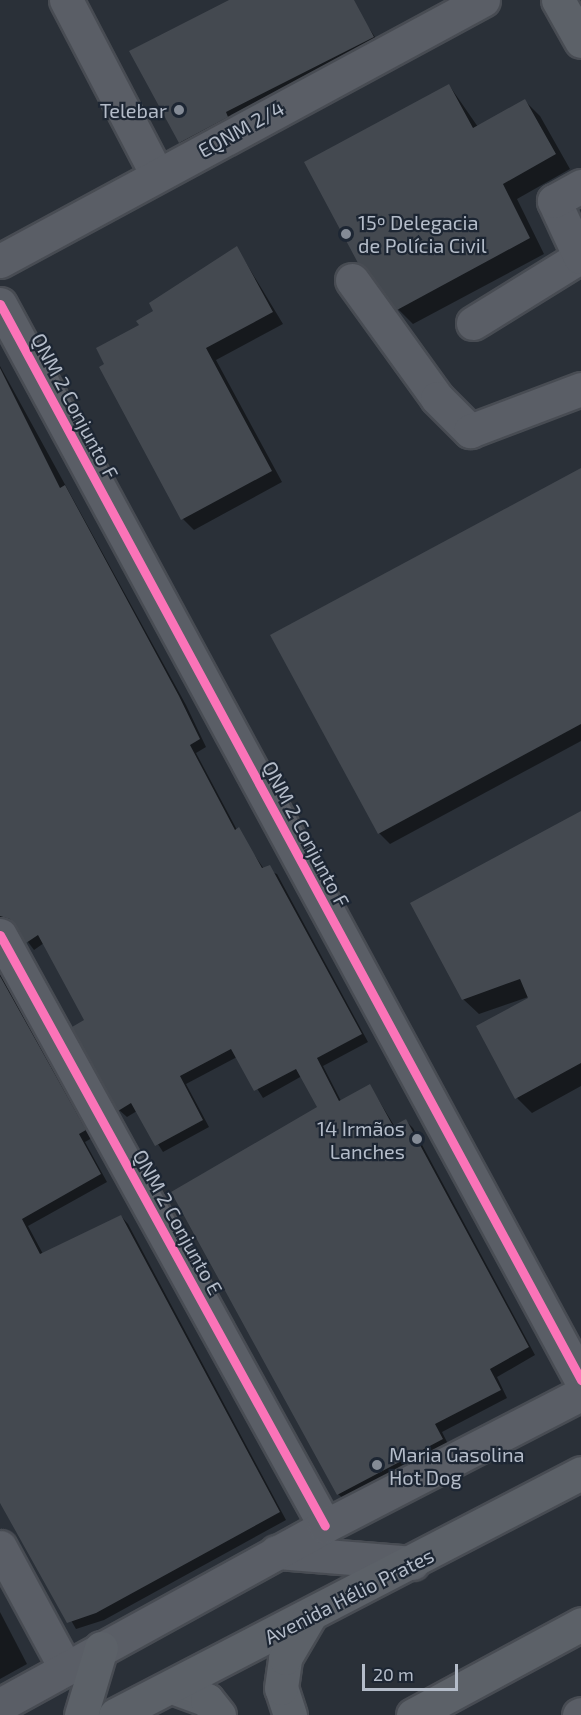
<!DOCTYPE html>
<html>
<head>
<meta charset="utf-8">
<style>
	body { margin:0 }
	#map { position:relative; width:581px; height:1715px; overflow:hidden; background:#2a3038; font-family:"Exo 2",sans-serif }
	div>[style] { position:absolute }
	.shadow>* { inset:0; background:#0007 }
	.building>* { inset:0; background:#444950 }
	.roads { filter:drop-shadow(2px 0 #484c53) drop-shadow(-2px 0 #484c53) drop-shadow(0 2px #484c53) drop-shadow(0 -2px #484c53) }
	.minor>* { height:33px; margin:-16.5px; padding:0 16.5px; transform-origin:16.5px; border-radius:16.5px; background:#5a5e66 }
	.major>* { height:33px; margin:-16.5px; padding:0 16.5px; transform-origin:16.5px; border-radius:16.5px; background:#5c6168 }
	.cycleway>* { height:9px; margin:-4.5px; padding:0 4.5px; transform-origin:4.5px; border-radius:4.5px; background:#fb73b8 }
	.dots>* { width:16px; height:16px; translate:-50% -50%; box-sizing:border-box; border:3px solid #1d2633; border-radius:50% }
	span { translate:-50% -50%; white-space:nowrap; text-align:center; line-height:1.15; -webkit-text-stroke:4.5px #1d2633; paint-order:stroke }
	.poi-label { font-size:20px; color:#b4bcc9 }
	.right { translate:-100% -50%; text-align:right }
	.left { translate:0 -50%; text-align:left }
	.street-label { font-size:20px; color:#b4bcc9 }
	.scale { position:absolute; left:362px; top:1664px; width:96px; height:27px; box-sizing:border-box; border:3px solid #b4bcc9; border-top:0; padding-left:8px; font-size:18px; line-height:21px; white-space:nowrap; color:#b4bcc9; -webkit-text-stroke:4px #1d2633; paint-order:stroke }
</style>
</head>
<body>
<div id="map">
	<div class="shadow">
		<div style="clip-path:polygon(233px 0,350px 0,379px 43px,186px 148px,180px 142px)"></div>
		<div style="clip-path:polygon(449px 85px,478px 127px,525px 101px,540px 116px,570px 169px,517px 199px,544px 254px,413px 324px,398px 309px)"></div>
		<div style="clip-path:polygon(237px 248px,283px 324px,216px 360px,282px 482px,194px 530px,183px 519px,141px 326px)"></div>
		<div style="clip-path:polygon(0 366px,186px 705px,206px 747px,196px 753px,237px 830px,264px 869px,277px 874px,368px 1042px,323px 1066px,341px 1101px,370px 1086px,395px 1127px,406px 1121px,413px 1128px,535px 1355px,497px 1377px,507px 1398px,442px 1432px,449px 1446px,346px 1501px,338px 1494px,319px 1108px,302px 1076px,263px 1098px,237px 1057px,186px 1084px,209px 1127px,163px 1152px,137px 1111px,127px 1117px,119px 1110px,86px 1021px,44px 943px,34px 950px,16px 926px,0 925px)"></div>
		<div style="clip-path:polygon(581px 469px,581px 741px,390px 844px,379px 833px)"></div>
		<div style="clip-path:polygon(581px 812px,581px 1086px,532px 1113px,517px 1098px,531px 996px,479px 1014px,463px 999px)"></div>
		<div style="clip-path:polygon(0 970px,92px 1138px,85px 1142px,107px 1182px,28px 1226px,43px 1254px,121px 1216px,128px 1224px,286px 1520px,104px 1620px,76px 1629px,0 1497px)"></div>
		<div style="clip-path:polygon(0 1612px,27px 1664px,0 1679px)"></div>
	</div>
	<div class="building">
		<div style="clip-path:polygon(229px 0,354px 0,374px 37px,226px 112px,228px 117px,179px 143px,129px 51px)"></div>
		<div style="clip-path:polygon(449px 84px,473px 128px,525px 99px,556px 154px,503px 184px,530px 238px,397px 310px,358px 263px,304px 162px)"></div>
		<div style="clip-path:polygon(237px 246px,273px 312px,206px 348px,272px 471px,181px 520px,99px 367px,104px 364px,96px 348px,139px 325px,136px 321px,153px 311px,149px 303px)"></div>
		<div style="clip-path:polygon(0 368px,60px 488px,65px 485px,179px 696px,200px 739px,190px 745px,235px 830px,239px 827px,262px 868px,270px 865px,362px 1034px,317px 1058px,339px 1101px,370px 1084px,393px 1126px,406px 1119px,529px 1347px,490px 1369px,501px 1390px,435px 1424px,443px 1439px,337px 1495px,171px 1192px,317px 1107px,296px 1069px,254px 1091px,231px 1049px,180px 1076px,203px 1120px,155px 1146px,131px 1103px,118px 1111px,72px 1027px,84px 1020px,38px 935px,26px 943px,10px 919px,0 916px)"></div>
		<div style="clip-path:polygon(581px 468px,581px 724px,378px 834px,270px 635px)"></div>
		<div style="clip-path:polygon(581px 811px,581px 1063px,515px 1099px,476px 1026px,528px 998px,520px 979px,462px 1000px,410px 903px)"></div>
		<div style="clip-path:polygon(0 976px,86px 1130px,79px 1134px,101px 1174px,22px 1219px,40px 1254px,121px 1215px,280px 1512px,96px 1613px,67px 1623px,0 1503px)"></div>
	</div>
	<div class="roads">
		<div class="minor">
			<div style="left:66px;top:0;width:197px;rotate:62.5deg"></div>
			<div style="left:0;top:261px;width:549px;rotate:-28.39deg"></div>
			<div style="left:352px;top:280px;width:145px;rotate:54.2deg"></div>
			<div style="left:437px;top:398px;width:47px;rotate:45deg"></div>
			<div style="left:470px;top:431px;width:119px;rotate:-20.7deg"></div>
			<div style="left:0;top:304px;width:1223px;rotate:61.63deg"></div>
			<div style="left:473px;top:323px;width:126px;rotate:-31.7deg"></div>
			<div style="left:580px;top:257px;width:62px;rotate:-114.9deg"></div>
			<div style="left:554px;top:201px;width:31px;rotate:-29deg"></div>
			<div style="left:0;top:935px;width:674px;rotate:61.19deg"></div>
			<div style="left:0;top:1547px;width:136px;rotate:61.6deg"></div>
			<div style="left:276px;top:1552px;width:137px;rotate:4.6deg"></div>
			<div style="left:0;top:1705px;width:371px;rotate:-28.8deg"></div>
			<div style="left:325px;top:1526px;width:288px;rotate:-27.3deg"></div>
			<div style="left:579px;top:1715px;width:2px;rotate:-27deg"></div>
		</div>
		<div class="major">
			<div style="left:558px;top:0;width:47px;rotate:60.7deg"></div>
			<div style="left:172px;top:1687px;width:37px;rotate:20deg"></div>
			<div style="left:207px;top:1700px;width:19px;rotate:51deg"></div>
			<div style="left:81px;top:1715px;width:70px;rotate:-73.4deg"></div>
			<div style="left:115px;top:1715px;width:525px;rotate:-27.44deg"></div>
			<div style="left:290px;top:1715px;width:28px;rotate:-108deg"></div>
			<div style="left:281px;top:1688px;width:30px;rotate:-82deg"></div>
			<div style="left:285px;top:1658px;width:48px;rotate:-59.7deg"></div>
			<div style="left:413px;top:1715px;width:191px;rotate:-28.4deg"></div>
		</div>
	</div>
	<div class="cycleway">
		<div style="left:0;top:304px;width:1223px;rotate:61.63deg"></div>
		<div style="left:0;top:935px;width:674px;rotate:61.19deg"></div>
	</div>
	<div class="dots">
		<div style="left:179px;top:110px;background:#848b96"></div>
		<div style="left:346px;top:234px;background:#848b96"></div>
		<div style="left:417px;top:1139px;background:#848b96"></div>
		<div style="left:377px;top:1465px;background:#848b96"></div>
	</div>
	<div class="poi-label">
		<span class="right" style="left:167px;top:110px">Telebar</span>
		<span class="left" style="left:358px;top:234px">15º Delegacia<br>de Polícia Civil</span>
		<span class="right" style="left:405px;top:1140px">14 Irmãos<br>Lanches</span>
		<span class="left" style="left:389px;top:1466px">Maria Gasolina<br>Hot Dog</span>
	</div>
	<div class="street-label">
		<span style="left:241px;top:129px;rotate:-29deg">EQNM 2/4</span>
		<span style="left:75px;top:406px;rotate:62deg">QNM 2 Conjunto F</span>
		<span style="left:306px;top:834px;rotate:62deg">QNM 2 Conjunto F</span>
		<span style="left:178px;top:1222px;rotate:61deg">QNM 2 Conjunto E</span>
		<span style="left:349px;top:1596px;rotate:-27deg">Avenida Hélio Prates</span>
	</div>
	<div class="scale">20 m</div>
</div>
</body>
</html>
